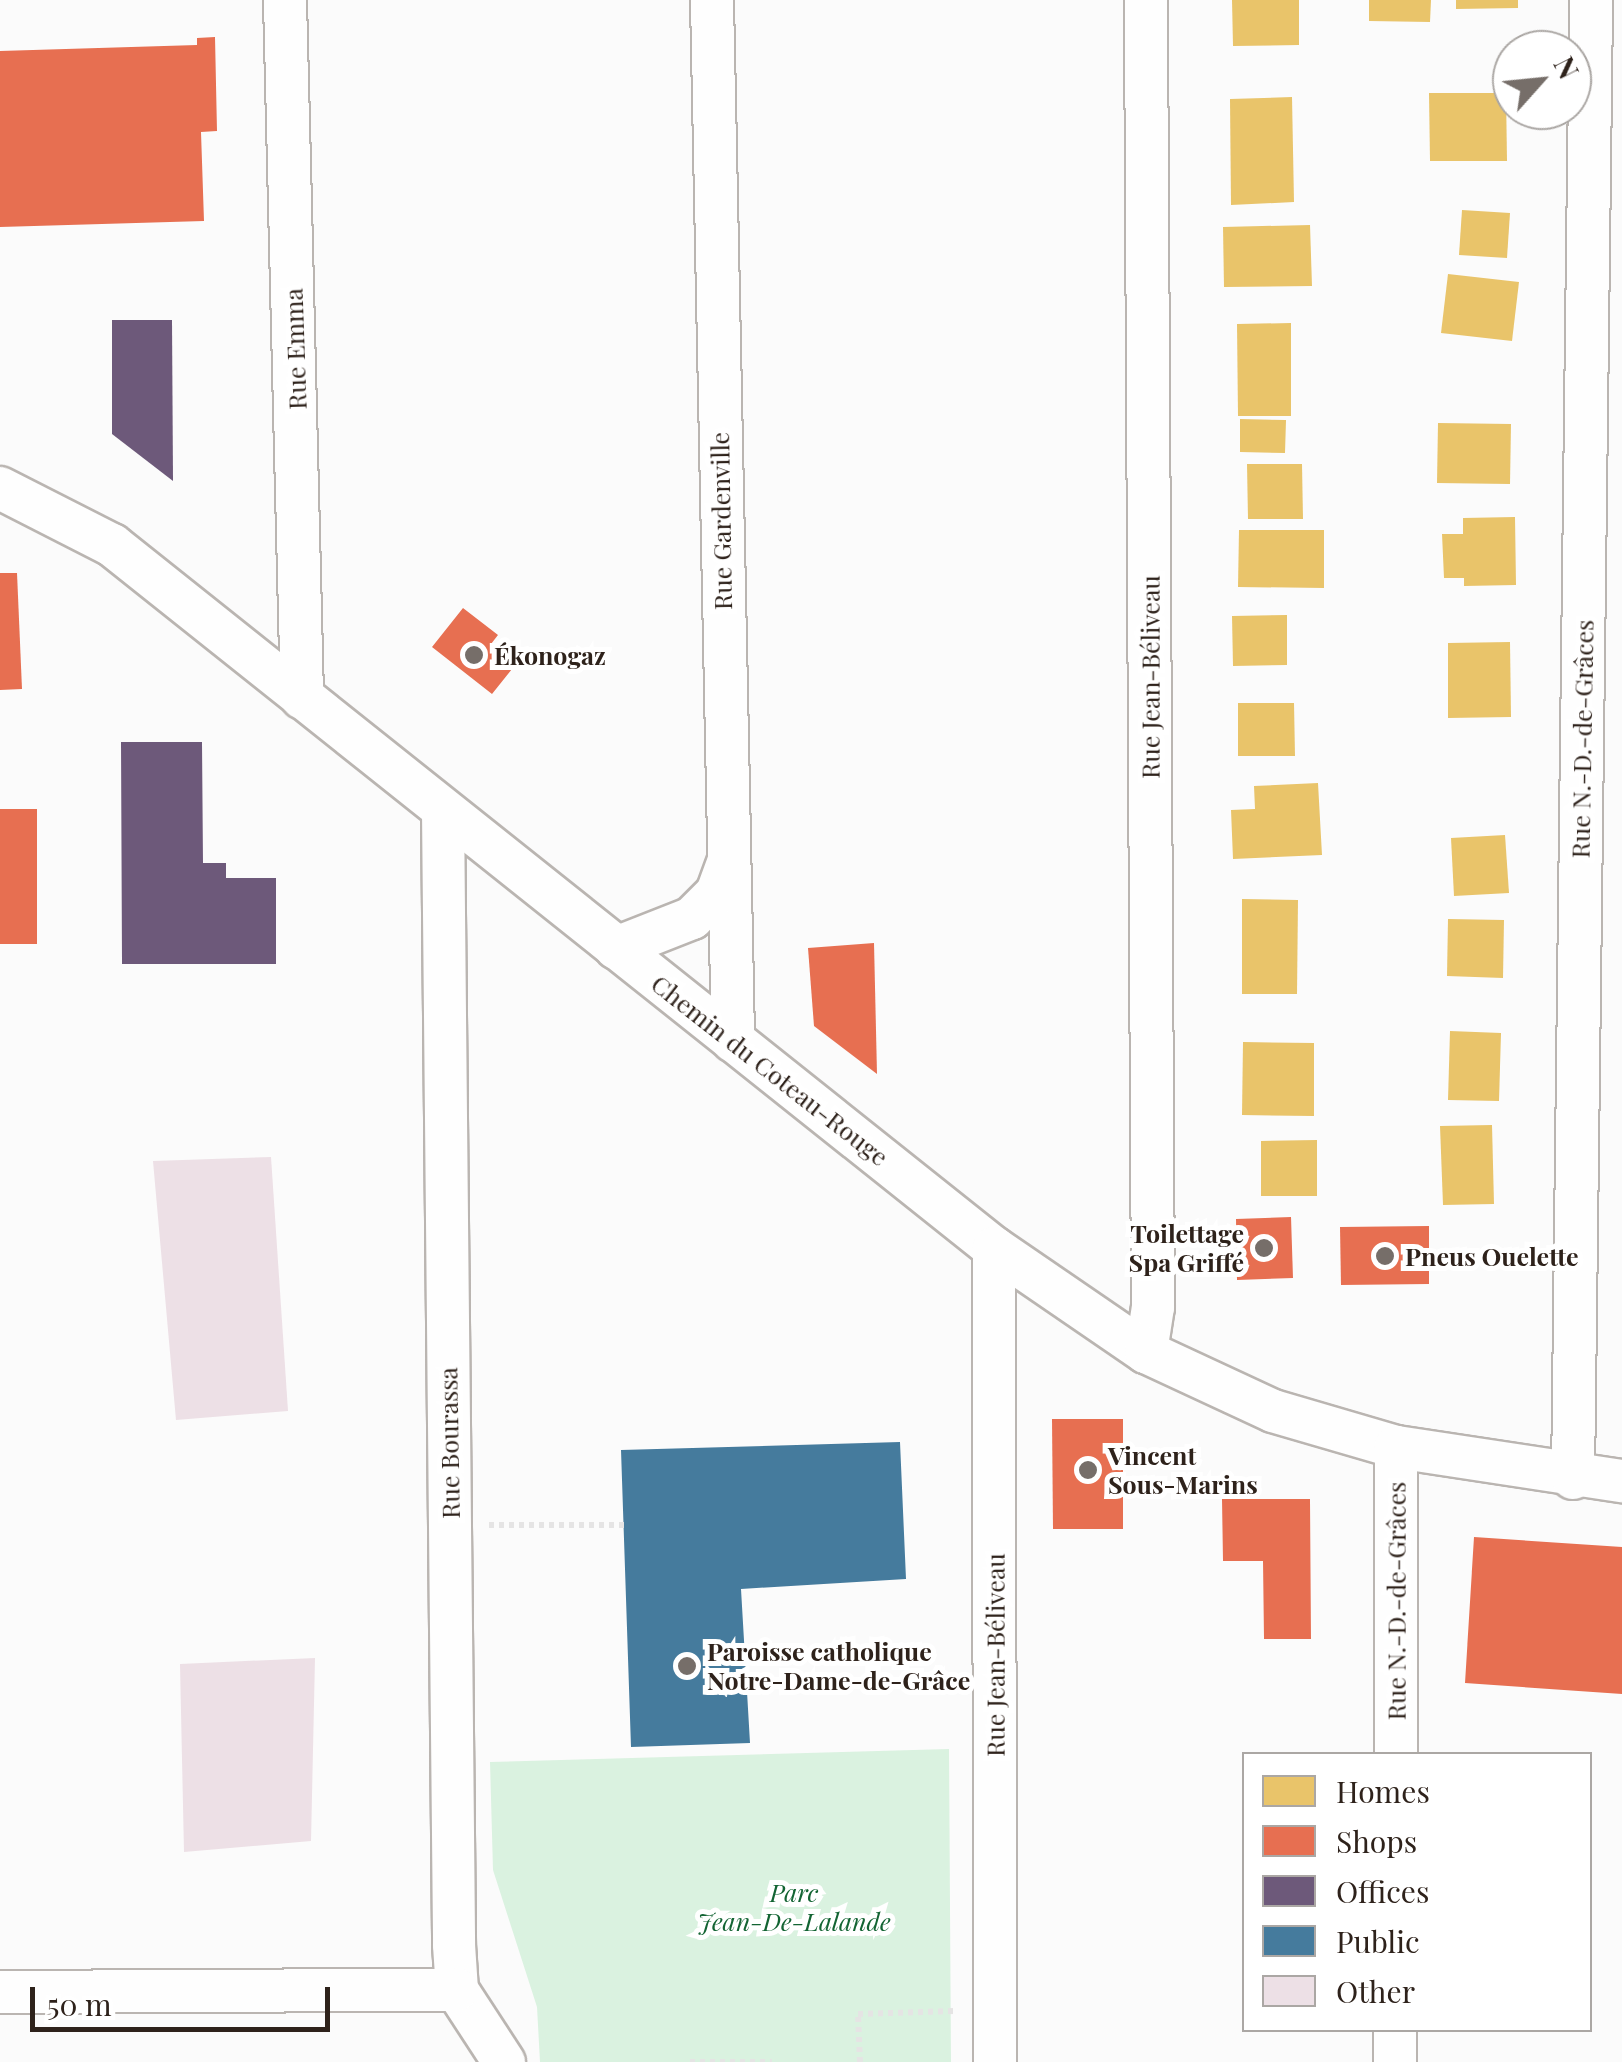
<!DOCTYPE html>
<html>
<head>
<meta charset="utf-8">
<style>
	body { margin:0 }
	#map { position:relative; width:1622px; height:2062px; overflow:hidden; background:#fbfbfb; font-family:"Playfair Display",serif }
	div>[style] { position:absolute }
	.green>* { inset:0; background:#daf2e0 }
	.homes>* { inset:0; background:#e9c46a }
	.shops>* { inset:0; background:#e76f51 }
	.offices>* { inset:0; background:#6d597a }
	.public>* { inset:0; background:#457b9d }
	.building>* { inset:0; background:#ede0e6 }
	.path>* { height:6px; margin-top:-3px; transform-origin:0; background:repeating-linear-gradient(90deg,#e5e4e4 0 5px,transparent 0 10px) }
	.roads { filter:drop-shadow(2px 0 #bab5b1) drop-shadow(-2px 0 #bab5b1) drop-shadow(0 2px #bab5b1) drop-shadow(0 -2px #bab5b1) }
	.minor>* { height:42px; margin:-21px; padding:0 21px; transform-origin:21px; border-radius:21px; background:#fefefe }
	.dots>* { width:28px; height:28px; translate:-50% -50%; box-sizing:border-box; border:5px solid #fff; border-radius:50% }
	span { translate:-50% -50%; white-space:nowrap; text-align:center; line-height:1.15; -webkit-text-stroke:10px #fff; paint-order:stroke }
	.street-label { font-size:25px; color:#2e221b }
	.poi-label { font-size:25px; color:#2e221b; font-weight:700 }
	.left { translate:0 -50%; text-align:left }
	.right { translate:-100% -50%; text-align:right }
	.park-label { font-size:25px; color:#136433; font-style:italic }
	.legend { position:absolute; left:1242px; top:1752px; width:350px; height:280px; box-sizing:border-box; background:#fff; border:2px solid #aba7a4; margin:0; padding:12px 18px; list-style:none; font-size:30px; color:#2e221b }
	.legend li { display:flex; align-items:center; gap:20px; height:50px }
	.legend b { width:50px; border:2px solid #aba7a4 }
	.north { position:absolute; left:1492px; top:30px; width:100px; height:100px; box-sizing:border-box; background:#fff; border:2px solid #aba7a4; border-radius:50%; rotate:63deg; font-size:28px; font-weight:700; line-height:40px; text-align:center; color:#2e221b }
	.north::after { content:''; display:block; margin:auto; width:35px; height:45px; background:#766e69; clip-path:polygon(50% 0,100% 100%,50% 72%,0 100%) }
	.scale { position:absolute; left:30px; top:1987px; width:300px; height:45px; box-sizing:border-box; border:5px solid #2e221b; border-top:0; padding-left:12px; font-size:30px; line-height:35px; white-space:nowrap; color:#2e221b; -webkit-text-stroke:8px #fff; paint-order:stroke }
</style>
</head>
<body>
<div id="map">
	<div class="green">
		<div style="clip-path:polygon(949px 1749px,951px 2062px,540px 2062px,537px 2007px,493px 1870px,490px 1762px)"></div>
	</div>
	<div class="homes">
		<div style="clip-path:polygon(1232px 0,1299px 0,1299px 45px,1233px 46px)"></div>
		<div style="clip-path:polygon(1369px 0,1431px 0,1430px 22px,1369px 21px)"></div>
		<div style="clip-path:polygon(1456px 0,1518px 0,1518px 8px,1456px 9px)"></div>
		<div style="clip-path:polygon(1429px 93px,1506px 93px,1507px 161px,1430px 161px)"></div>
		<div style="clip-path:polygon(1292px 97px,1294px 202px,1231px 205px,1230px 99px)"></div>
		<div style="clip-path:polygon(1462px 210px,1510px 213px,1507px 258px,1459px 255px)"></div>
		<div style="clip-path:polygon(1310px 225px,1312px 286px,1224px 287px,1223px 227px)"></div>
		<div style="clip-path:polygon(1448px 274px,1519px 282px,1512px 341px,1441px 333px)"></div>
		<div style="clip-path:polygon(1291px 323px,1291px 416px,1238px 416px,1237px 324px)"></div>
		<div style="clip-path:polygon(1240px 419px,1286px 420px,1285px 453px,1240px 452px)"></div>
		<div style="clip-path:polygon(1438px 423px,1511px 424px,1510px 484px,1437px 483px)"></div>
		<div style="clip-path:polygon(1247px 464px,1302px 464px,1303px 519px,1248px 519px)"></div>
		<div style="clip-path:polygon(1515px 517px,1516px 585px,1464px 586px,1464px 578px,1444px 578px,1442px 534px,1463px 534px,1463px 518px)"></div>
		<div style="clip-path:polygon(1239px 530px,1324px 530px,1324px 588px,1238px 587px)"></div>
		<div style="clip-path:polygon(1287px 615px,1287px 665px,1233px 666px,1232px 616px)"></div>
		<div style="clip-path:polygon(1510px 642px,1511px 717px,1448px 718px,1448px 643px)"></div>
		<div style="clip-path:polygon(1238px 703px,1294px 703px,1295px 756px,1238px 756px)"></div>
		<div style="clip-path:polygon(1318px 783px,1322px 855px,1233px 859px,1231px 810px,1255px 809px,1254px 786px)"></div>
		<div style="clip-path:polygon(1505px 835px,1509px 893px,1454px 896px,1451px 838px)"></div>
		<div style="clip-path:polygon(1242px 899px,1298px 900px,1297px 994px,1242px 994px)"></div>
		<div style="clip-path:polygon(1448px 919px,1504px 920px,1503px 978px,1447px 976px)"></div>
		<div style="clip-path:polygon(1450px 1031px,1501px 1033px,1499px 1101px,1448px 1100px)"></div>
		<div style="clip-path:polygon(1243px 1042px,1314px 1043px,1314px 1116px,1242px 1115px)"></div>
		<div style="clip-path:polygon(1492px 1125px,1494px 1204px,1443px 1205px,1440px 1126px)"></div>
		<div style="clip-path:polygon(1317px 1140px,1317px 1196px,1261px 1196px,1261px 1141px)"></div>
	</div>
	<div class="shops">
		<div style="clip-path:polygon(215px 37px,217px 131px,201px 132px,204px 221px,0 227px,0 51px,197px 45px,197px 38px)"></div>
		<div style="clip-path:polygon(0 573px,17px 573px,22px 689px,0 690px)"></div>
		<div style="clip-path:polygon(463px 608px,498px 635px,491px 644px,516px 664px,492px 694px,432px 647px)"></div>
		<div style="clip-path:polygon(0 809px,37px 809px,37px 944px,0 944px)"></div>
		<div style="clip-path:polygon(874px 943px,877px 1074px,814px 1026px,808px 948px)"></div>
		<div style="clip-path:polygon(1291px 1217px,1293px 1278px,1237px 1280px,1236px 1219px)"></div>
		<div style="clip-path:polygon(1429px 1226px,1429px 1284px,1341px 1285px,1340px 1227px)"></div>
		<div style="clip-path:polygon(1052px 1419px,1123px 1419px,1123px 1529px,1053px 1529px)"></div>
		<div style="clip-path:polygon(1222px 1499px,1310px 1499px,1311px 1639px,1264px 1639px,1263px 1561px,1223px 1561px)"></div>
		<div style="clip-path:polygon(1474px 1537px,1622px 1547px,1622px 1694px,1465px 1683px)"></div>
	</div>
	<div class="offices">
		<div style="clip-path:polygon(112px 320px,172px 320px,173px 481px,112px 434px)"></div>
		<div style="clip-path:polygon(121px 742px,202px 742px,203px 863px,226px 863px,226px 878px,276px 878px,276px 964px,122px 964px)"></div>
	</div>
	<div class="public">
		<div style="clip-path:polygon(900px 1442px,906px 1579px,741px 1589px,750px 1743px,631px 1747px,621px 1450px)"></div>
	</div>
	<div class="building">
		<div style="clip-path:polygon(271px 1157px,288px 1411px,176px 1420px,153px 1161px)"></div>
		<div style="clip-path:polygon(315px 1658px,311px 1841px,184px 1852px,180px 1664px)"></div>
	</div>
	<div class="path">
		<div style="left:489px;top:1525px;width:135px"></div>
		<div style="left:690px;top:2062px;width:82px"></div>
		<div style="left:860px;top:2062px;width:48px;rotate:-92.4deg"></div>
		<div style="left:858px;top:2014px;width:96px;rotate:-1.8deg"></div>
	</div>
	<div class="roads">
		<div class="minor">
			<div style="left:285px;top:0;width:698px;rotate:88.6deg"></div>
			<div style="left:712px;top:0;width:1041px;rotate:88.84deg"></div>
			<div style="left:0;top:488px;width:126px;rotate:27deg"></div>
			<div style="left:112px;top:545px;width:1128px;rotate:38.56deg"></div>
			<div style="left:994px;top:1248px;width:184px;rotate:34.4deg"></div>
			<div style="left:1146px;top:1352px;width:140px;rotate:24.9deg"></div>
			<div style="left:1273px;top:1411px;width:128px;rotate:16.3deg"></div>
			<div style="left:1396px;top:1447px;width:229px;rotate:8.6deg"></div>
			<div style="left:443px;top:810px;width:1135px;rotate:89.44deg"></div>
			<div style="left:454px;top:1945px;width:45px;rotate:86.2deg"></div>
			<div style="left:457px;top:1990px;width:86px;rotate:56.9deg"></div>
			<div style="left:616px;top:948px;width:82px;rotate:-21.5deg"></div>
			<div style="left:692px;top:918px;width:35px;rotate:-45deg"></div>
			<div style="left:717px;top:893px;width:32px;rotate:-70deg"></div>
			<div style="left:994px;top:1248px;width:814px;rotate:89.93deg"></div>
			<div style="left:1146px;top:1352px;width:46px;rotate:-81.2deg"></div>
			<div style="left:1153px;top:1307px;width:1307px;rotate:-90.31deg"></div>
			<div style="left:1573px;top:1478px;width:1478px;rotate:-89.3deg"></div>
			<div style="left:1396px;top:1754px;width:307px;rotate:-90deg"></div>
			<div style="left:0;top:1992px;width:457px;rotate:-0.3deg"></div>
			<div style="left:1395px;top:2062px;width:32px;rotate:-90deg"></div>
		</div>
	</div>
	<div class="dots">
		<div style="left:474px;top:655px;background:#766e69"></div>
		<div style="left:1264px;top:1248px;background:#766e69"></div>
		<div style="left:1385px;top:1256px;background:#766e69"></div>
		<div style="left:1088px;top:1470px;background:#766e69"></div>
		<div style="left:687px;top:1666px;background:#766e69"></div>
	</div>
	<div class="street-label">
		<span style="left:295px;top:349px;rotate:-92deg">Rue Emma</span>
		<span style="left:721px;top:521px;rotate:-91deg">Rue Gardenville</span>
		<span style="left:1150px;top:677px;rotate:-90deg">Rue Jean-Béliveau</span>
		<span style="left:1582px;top:739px;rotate:-89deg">Rue N.-D.-de-Grâces</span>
		<span style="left:770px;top:1070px;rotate:38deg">Chemin du Coteau-Rouge</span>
		<span style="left:449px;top:1443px;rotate:-91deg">Rue Bourassa</span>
		<span style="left:1396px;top:1601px;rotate:-90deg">Rue N.-D.-de-Grâces</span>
		<span style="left:995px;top:1655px;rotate:-90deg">Rue Jean-Béliveau</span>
	</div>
	<div class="poi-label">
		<span class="left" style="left:494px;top:655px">Ékonogaz</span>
		<span class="right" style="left:1244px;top:1248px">Toilettage<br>Spa Griffé</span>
		<span class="left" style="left:1405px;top:1256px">Pneus Ouelette</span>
		<span class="left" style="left:1108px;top:1470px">Vincent<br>Sous-Marins</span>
		<span class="left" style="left:707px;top:1666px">Paroisse catholique<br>Notre-Dame-de-Grâce</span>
	</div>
	<div class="park-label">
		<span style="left:794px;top:1907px">Parc<br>Jean-De-Lalande</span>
	</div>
	<ul class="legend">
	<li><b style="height:28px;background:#e9c46a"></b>Homes</li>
	<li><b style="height:28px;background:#e76f51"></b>Shops</li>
	<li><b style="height:28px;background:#6d597a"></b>Offices</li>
	<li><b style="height:28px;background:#457b9d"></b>Public</li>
	<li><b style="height:28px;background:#ede0e6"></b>Other</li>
	</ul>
	<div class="north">N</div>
	<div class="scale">50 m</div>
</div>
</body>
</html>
